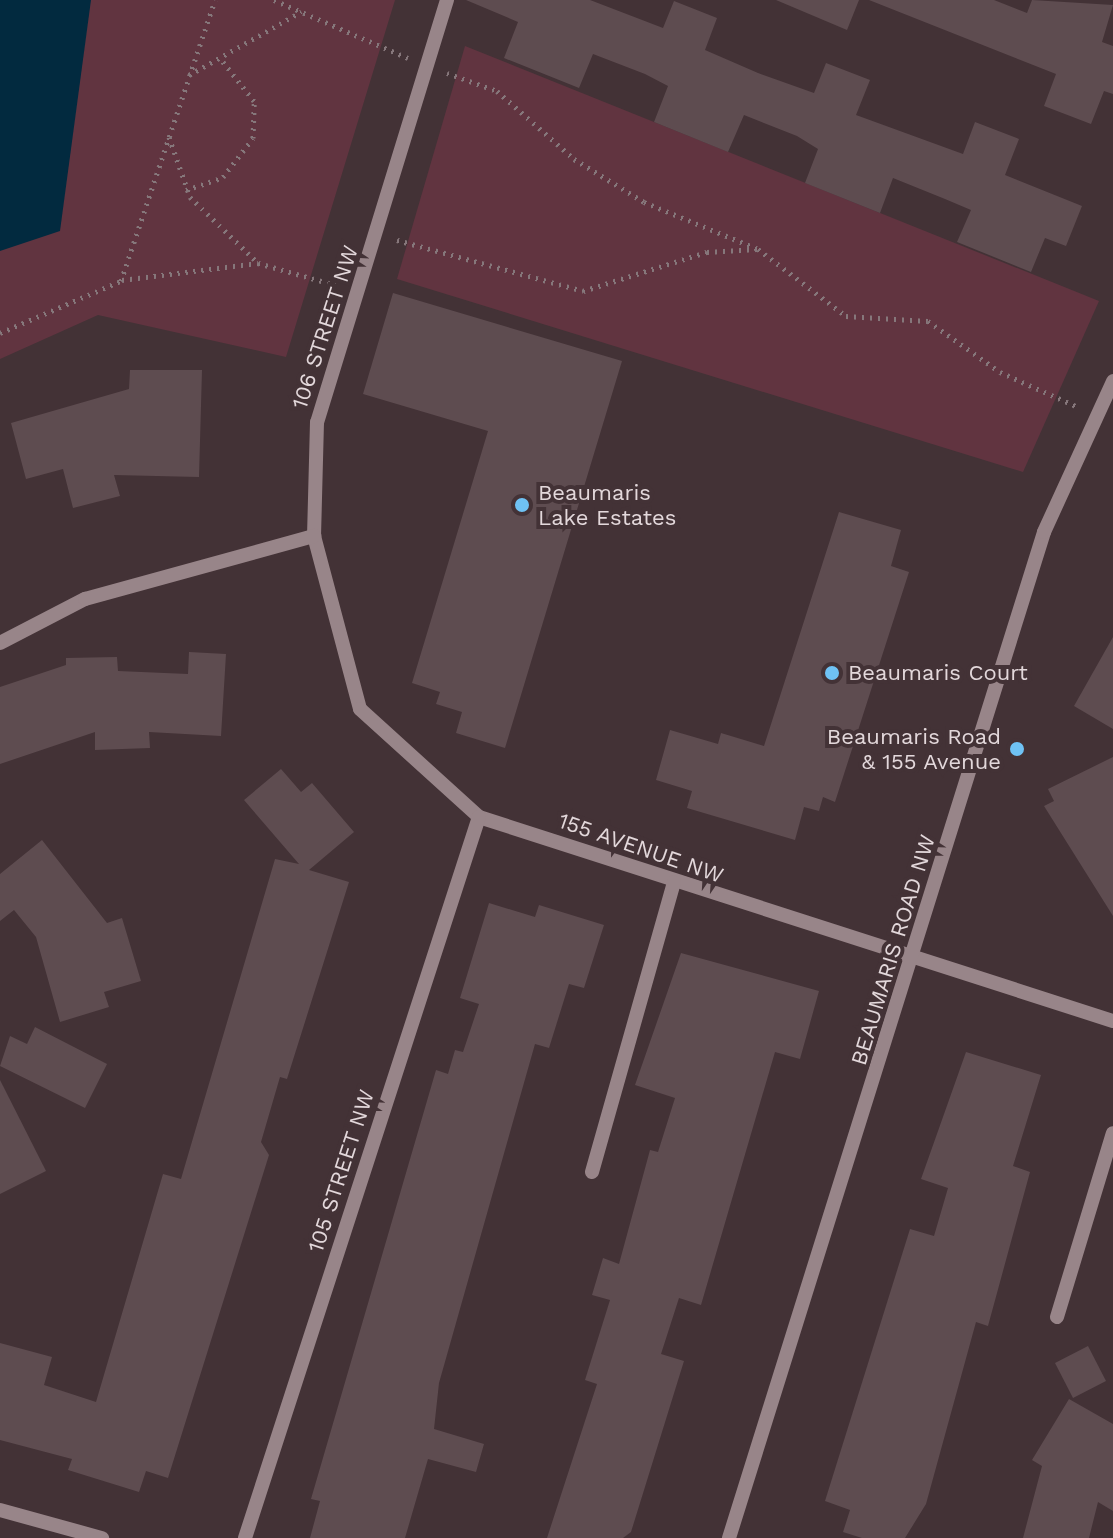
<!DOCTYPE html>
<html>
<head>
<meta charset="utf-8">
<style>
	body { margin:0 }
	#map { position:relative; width:1113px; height:1538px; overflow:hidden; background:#433236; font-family:"Work Sans",sans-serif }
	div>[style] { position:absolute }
	.green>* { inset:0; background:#613440 }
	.water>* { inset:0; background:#022a3f }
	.building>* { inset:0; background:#5e4c50 }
	.path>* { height:5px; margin-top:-2.5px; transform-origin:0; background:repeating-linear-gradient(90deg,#86777b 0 2px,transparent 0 8px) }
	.minor>* { height:14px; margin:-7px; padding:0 7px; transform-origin:7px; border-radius:7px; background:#988589 }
	.dots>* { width:22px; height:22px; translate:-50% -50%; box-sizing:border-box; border:4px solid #433236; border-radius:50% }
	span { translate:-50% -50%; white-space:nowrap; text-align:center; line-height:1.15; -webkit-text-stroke:8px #433236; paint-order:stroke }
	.street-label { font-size:22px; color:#e3d8db }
	.poi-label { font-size:22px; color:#e3d8db }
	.left { translate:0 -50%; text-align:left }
	.right { translate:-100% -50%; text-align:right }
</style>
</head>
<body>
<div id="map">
	<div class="green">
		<div style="clip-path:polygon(0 0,395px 0,286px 357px,98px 315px,0 359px)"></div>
		<div style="clip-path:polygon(465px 46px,1099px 301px,1023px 472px,397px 279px)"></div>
	</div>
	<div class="water">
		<div style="clip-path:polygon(0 0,91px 0,60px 231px,0 251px)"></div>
	</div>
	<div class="building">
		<div style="clip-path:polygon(466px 0,590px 0,663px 28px,674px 1px,717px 18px,705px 50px,758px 73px,814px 93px,826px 63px,870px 80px,856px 115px,963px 154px,975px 122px,1019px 139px,1005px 175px,1082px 206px,1066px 246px,1045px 238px,1031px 272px,957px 242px,971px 210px,945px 199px,893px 178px,880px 213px,805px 183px,818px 149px,797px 136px,744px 115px,728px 152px,654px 122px,668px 86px,645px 74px,593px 54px,579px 88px,504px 58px,518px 22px)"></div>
		<div style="clip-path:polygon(776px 0,859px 0,847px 30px)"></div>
		<div style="clip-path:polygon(869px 0,994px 0,1027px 13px,1032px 0,1113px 5px,1102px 42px,1113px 46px,1113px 94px,1104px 91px,1091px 124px,1044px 106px,1056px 74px)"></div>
		<div style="clip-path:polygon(393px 293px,622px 361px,505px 748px,456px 733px,462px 712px,436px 704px,440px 692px,412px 683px,488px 431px,363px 394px)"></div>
		<div style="clip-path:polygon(130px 370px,202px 370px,199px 477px,114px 475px,120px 496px,73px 508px,63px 469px,26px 479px,11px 423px,129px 389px)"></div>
		<div style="clip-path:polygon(839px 512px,901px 530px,891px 566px,909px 572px,835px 802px,823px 797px,819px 811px,804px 807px,795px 840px,687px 808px,692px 791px,656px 780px,670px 730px,718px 744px,721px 733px,764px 746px)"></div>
		<div style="clip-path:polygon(1113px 637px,1113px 729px,1074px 706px)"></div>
		<div style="clip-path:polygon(189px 652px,226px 654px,221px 736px,149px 732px,150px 748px,95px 750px,95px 732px,0 764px,0 687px,66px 665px,66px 658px,117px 657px,118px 671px,188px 674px)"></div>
		<div style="clip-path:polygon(1113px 757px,1113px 916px,1044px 806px,1054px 801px,1048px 789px)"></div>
		<div style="clip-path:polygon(281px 769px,301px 792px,312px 783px,354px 832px,309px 870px,349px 882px,287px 1079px,280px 1077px,261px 1142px,269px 1155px,168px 1478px,146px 1471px,139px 1492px,68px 1470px,72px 1459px,0 1440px,0 1343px,52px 1357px,44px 1385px,96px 1402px,163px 1174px,181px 1179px,275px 859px,299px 864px,244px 800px)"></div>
		<div style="clip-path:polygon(42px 840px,107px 923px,122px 918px,141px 981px,104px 992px,109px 1007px,60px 1022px,36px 937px,14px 910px,0 921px,0 874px)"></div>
		<div style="clip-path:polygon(489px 903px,535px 917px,539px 905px,604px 925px,584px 988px,569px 984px,549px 1048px,535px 1044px,439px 1383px,434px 1429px,484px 1444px,476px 1472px,428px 1459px,405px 1538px,310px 1538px,320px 1501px,311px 1499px,436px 1070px,448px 1074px,455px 1050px,463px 1052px,479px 1004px,460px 998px)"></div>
		<div style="clip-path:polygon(681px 953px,819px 991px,800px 1059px,775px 1052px,701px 1305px,679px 1298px,661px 1354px,684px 1361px,631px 1532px,623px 1538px,547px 1538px,597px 1384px,585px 1380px,610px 1300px,592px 1295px,603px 1258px,619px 1264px,650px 1150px,658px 1152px,675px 1098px,635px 1085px)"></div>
		<div style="clip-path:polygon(35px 1027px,107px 1064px,85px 1108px,0 1066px,10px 1036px,27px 1044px)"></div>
		<div style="clip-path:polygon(966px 1052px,1041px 1075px,1013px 1166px,1030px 1172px,988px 1326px,976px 1322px,926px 1504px,905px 1538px,862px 1538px,843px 1532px,850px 1510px,825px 1501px,910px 1229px,934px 1236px,948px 1188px,921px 1179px)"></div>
		<div style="clip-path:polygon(0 1080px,46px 1171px,0 1194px)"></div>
		<div style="clip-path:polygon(1088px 1346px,1106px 1381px,1073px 1398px,1055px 1363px)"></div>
		<div style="clip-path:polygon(1069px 1399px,1113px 1424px,1113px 1511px,1098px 1502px,1089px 1538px,1023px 1538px,1042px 1466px,1032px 1460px)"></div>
	</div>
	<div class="path">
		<div style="left:274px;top:0;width:146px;rotate:23.4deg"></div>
		<div style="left:447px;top:73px;width:53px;rotate:19.8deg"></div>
		<div style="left:497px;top:91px;width:103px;rotate:41.4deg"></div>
		<div style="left:574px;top:159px;width:82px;rotate:31.6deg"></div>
		<div style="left:644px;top:202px;width:123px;rotate:22.4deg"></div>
		<div style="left:758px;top:249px;width:111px;rotate:37.3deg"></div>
		<div style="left:846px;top:316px;width:82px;rotate:3.5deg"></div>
		<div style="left:928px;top:321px;width:88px;rotate:35.3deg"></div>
		<div style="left:1000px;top:372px;width:85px;rotate:24.2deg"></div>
		<div style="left:189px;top:75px;width:129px;rotate:-29.4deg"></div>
		<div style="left:169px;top:137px;width:64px;rotate:70.7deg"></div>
		<div style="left:190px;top:197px;width:93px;rotate:44.1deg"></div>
		<div style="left:186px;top:190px;width:39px;rotate:-19deg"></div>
		<div style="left:223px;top:177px;width:49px;rotate:-52.4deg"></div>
		<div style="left:253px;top:138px;width:37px;rotate:-88deg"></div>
		<div style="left:254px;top:101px;width:55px;rotate:-128.3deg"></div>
		<div style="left:397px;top:240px;width:193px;rotate:15.3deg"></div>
		<div style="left:583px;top:291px;width:130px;rotate:-17.5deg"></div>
		<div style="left:707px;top:252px;width:50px;rotate:-3.4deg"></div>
		<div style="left:122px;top:280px;width:137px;rotate:-7.1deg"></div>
		<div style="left:258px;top:263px;width:80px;rotate:15.9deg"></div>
		<div style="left:0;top:333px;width:132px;rotate:-23.3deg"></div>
		<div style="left:121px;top:281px;width:296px;rotate:-71.5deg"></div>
	</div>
	<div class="minor">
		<div style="left:447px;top:0;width:442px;rotate:107.1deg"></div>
		<div style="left:317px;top:422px;width:114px;rotate:91.5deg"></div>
		<div style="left:314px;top:536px;width:179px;rotate:75.1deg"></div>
		<div style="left:360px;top:709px;width:161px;rotate:42.2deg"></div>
		<div style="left:479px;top:817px;width:666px;rotate:17.84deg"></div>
		<div style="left:0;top:643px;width:96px;rotate:-27.4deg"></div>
		<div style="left:85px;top:599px;width:238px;rotate:-15.4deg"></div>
		<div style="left:592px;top:1172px;width:301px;rotate:-74.2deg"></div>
		<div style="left:1057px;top:1317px;width:192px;rotate:-73.1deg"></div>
		<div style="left:0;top:1510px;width:106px;rotate:15.4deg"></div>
		<div style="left:245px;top:1538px;width:758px;rotate:-72.02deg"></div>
		<div style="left:729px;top:1538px;width:1054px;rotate:-72.61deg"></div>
		<div style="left:1044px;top:532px;width:166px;rotate:-65.4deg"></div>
	</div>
	<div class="dots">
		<div style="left:522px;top:505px;background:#6fc2f4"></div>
		<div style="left:832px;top:673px;background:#6fc2f4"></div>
		<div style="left:1017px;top:749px;background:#6fc2f4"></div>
	</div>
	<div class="street-label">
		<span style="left:325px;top:327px;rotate:-72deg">106 STREET NW</span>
		<span style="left:641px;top:848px;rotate:19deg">155 AVENUE NW</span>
		<span style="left:893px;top:950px;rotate:-73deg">BEAUMARIS ROAD NW</span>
		<span style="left:341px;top:1171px;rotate:-72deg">105 STREET NW</span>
	</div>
	<div class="poi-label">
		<span class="left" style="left:538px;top:505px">Beaumaris<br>Lake Estates</span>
		<span class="left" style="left:848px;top:673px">Beaumaris Court</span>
		<span class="right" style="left:1001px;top:749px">Beaumaris Road<br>&amp; 155 Avenue</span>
	</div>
</div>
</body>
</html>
